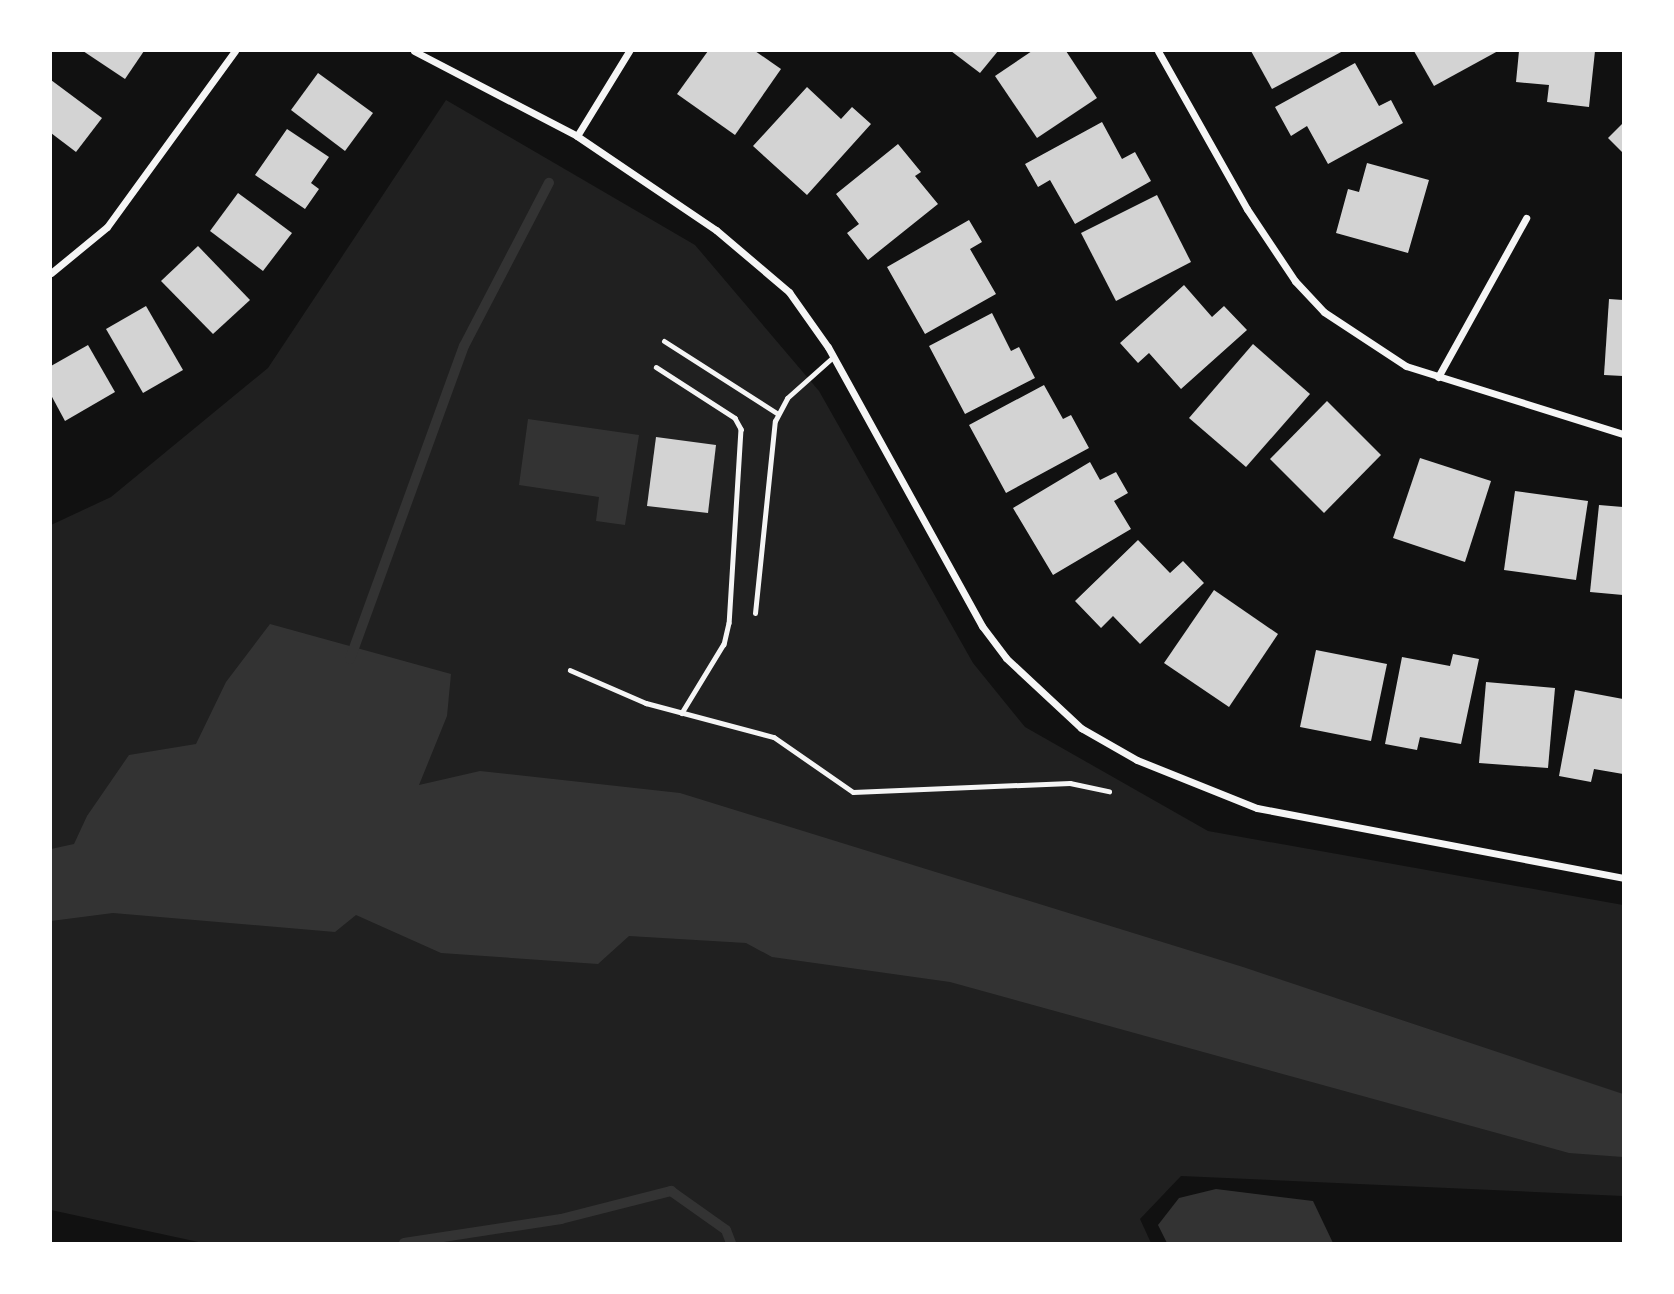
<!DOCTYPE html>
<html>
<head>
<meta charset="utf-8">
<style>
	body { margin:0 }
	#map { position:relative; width:1674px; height:1294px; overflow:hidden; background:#111; font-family:"Sofia Sans Condensed",sans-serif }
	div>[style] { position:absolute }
	.green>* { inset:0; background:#202020 }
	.water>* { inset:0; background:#333 }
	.stream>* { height:10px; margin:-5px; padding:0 5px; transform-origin:5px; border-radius:5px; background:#333 }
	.building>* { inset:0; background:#d3d3d3 }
	.path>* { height:4.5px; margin:-2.25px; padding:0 2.25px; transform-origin:2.25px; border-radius:2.25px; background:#f5f5f5 }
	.service>* { height:5px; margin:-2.5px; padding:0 2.5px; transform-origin:2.5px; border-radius:2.5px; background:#f5f5f5 }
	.minor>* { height:7px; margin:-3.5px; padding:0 3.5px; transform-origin:3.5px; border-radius:3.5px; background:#f5f5f5 }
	span { translate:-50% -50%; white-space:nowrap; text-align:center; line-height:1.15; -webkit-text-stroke:6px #fff; paint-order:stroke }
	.frame { position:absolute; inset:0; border:52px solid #fff; pointer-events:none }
</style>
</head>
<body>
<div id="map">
	<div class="green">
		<div style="clip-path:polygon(446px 100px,695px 245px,819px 391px,973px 663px,1025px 727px,1208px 831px,1623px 905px,1623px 1196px,1181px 1176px,1140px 1219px,1151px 1243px,203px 1243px,51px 1210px,51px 525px,111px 497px,268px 368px)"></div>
	</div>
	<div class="water">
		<div style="clip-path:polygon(528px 419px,639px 435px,625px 525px,596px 521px,599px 497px,519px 485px)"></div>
		<div style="clip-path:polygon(270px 624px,451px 674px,447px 716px,419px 785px,480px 771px,680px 793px,1243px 967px,1623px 1094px,1623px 1157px,1569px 1153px,950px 982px,772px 957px,746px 943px,629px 936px,598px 964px,441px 953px,356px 915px,335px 932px,113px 913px,51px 921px,51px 849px,74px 844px,87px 816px,129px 755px,196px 744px,226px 682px)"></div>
		<div style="clip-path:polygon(1216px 1189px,1313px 1201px,1333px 1243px,1167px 1243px,1158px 1225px,1179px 1198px)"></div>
	</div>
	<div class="stream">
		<div style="left:350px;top:659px;width:333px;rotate:-70deg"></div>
		<div style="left:464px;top:346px;width:184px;rotate:-62.5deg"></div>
		<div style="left:404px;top:1243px;width:159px;rotate:-8.7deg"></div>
		<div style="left:561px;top:1219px;width:114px;rotate:-14.3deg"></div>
		<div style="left:671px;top:1191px;width:67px;rotate:35.3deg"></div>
		<div style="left:726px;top:1230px;width:14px;rotate:69deg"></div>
	</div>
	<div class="building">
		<div style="clip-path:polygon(83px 51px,144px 51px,125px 79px)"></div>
		<div style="clip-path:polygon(708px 51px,755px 51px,781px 69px,735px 135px,677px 94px)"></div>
		<div style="clip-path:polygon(951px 51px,998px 51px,980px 73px)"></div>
		<div style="clip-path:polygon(1032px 51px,1066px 51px,1097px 98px,1037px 138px,995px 76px)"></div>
		<div style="clip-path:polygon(1251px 51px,1343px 51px,1272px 89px)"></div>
		<div style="clip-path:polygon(1414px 51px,1498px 51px,1434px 86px)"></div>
		<div style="clip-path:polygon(1519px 51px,1595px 51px,1589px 107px,1547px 102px,1549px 85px,1516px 82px)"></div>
		<div style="clip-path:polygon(1355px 63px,1379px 106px,1391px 100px,1403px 123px,1328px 164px,1307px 126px,1291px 136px,1275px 107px)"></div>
		<div style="clip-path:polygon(318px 73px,373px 113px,345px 151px,291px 110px)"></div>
		<div style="clip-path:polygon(51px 80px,102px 118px,76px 152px,51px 133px)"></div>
		<div style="clip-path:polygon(807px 87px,841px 119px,852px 107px,871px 124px,807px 195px,753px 146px)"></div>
		<div style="clip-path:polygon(1102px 122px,1122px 159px,1135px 152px,1151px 181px,1075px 224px,1050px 180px,1038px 187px,1025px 164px)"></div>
		<div style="clip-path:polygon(1623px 123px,1623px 153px,1608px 138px)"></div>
		<div style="clip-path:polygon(287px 129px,329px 157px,311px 183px,319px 189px,305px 209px,255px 175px)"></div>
		<div style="clip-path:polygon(898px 144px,921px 172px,915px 176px,938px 204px,868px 260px,847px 233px,859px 224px,836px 194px)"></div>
		<div style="clip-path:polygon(1367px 163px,1429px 180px,1408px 253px,1336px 233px,1348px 189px,1359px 192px)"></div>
		<div style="clip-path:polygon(238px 193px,292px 233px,263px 271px,210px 231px)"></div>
		<div style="clip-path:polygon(1157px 195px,1191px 262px,1116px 301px,1081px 233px)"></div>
		<div style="clip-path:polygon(969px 220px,982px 242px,970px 249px,996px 294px,925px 334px,887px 267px)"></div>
		<div style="clip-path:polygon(198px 246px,250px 300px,213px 334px,161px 281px)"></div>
		<div style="clip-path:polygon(1184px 285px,1212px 317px,1224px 306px,1247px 330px,1181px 389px,1149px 353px,1138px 363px,1120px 343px)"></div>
		<div style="clip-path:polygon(1609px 299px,1623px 300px,1623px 376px,1604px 375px)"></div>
		<div style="clip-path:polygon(146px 306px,183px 370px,143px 393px,106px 329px)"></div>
		<div style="clip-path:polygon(992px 313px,1011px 351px,1019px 347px,1035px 378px,965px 414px,929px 346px)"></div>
		<div style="clip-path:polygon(1253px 344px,1310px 394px,1246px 467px,1189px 418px)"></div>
		<div style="clip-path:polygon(88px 345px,115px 392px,65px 421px,51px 395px,51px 366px)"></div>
		<div style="clip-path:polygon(1044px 385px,1063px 419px,1071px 415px,1089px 448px,1006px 493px,969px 425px)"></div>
		<div style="clip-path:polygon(1327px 401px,1381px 455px,1324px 513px,1270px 459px)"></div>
		<div style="clip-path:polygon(656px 437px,716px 445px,708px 513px,647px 506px)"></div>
		<div style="clip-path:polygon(1420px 458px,1491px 481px,1465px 562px,1393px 538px)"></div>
		<div style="clip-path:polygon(1090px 462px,1100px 480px,1116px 472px,1128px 493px,1114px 501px,1131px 529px,1053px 575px,1013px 508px)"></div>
		<div style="clip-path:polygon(1515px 491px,1588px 501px,1576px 580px,1504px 570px)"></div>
		<div style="clip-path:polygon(1599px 505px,1623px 507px,1623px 595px,1590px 592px)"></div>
		<div style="clip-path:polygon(1138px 540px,1170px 573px,1183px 561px,1204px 583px,1140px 644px,1113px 616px,1101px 628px,1075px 601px)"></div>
		<div style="clip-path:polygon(1214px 590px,1278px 634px,1229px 707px,1164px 663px)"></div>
		<div style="clip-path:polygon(1316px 650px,1387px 664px,1371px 741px,1300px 727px)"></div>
		<div style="clip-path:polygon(1453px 654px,1479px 659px,1461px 744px,1420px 737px,1417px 750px,1385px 744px,1402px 657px,1450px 666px)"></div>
		<div style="clip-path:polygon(1486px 682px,1555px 688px,1548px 768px,1479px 763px)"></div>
		<div style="clip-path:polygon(1575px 690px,1623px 699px,1623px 774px,1594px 769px,1591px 782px,1559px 776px)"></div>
	</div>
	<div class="path">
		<div style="left:656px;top:367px;width:94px;rotate:32.8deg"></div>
		<div style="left:735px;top:418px;width:13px;rotate:61deg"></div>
		<div style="left:741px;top:429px;width:194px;rotate:93.5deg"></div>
		<div style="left:729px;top:623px;width:22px;rotate:103deg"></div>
		<div style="left:724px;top:644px;width:81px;rotate:121.3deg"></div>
		<div style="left:570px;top:670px;width:83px;rotate:23.5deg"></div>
		<div style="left:646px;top:703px;width:132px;rotate:14.9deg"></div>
		<div style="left:774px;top:737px;width:96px;rotate:34.8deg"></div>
		<div style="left:853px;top:792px;width:217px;rotate:-2.4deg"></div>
		<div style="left:1070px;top:783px;width:40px;rotate:12deg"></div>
	</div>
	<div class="service">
		<div style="left:664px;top:341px;width:135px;rotate:32.6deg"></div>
		<div style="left:755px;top:613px;width:193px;rotate:-84.1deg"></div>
		<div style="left:775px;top:421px;width:26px;rotate:-62deg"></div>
		<div style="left:787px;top:398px;width:62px;rotate:-41.7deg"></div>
	</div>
	<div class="minor">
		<div style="left:414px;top:51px;width:184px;rotate:27.5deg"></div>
		<div style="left:577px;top:136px;width:168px;rotate:34.1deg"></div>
		<div style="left:716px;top:230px;width:96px;rotate:40.3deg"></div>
		<div style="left:789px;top:292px;width:67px;rotate:54.7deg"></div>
		<div style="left:828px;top:347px;width:319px;rotate:61.1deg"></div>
		<div style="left:982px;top:626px;width:40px;rotate:53deg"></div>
		<div style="left:1006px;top:658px;width:103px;rotate:43deg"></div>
		<div style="left:1081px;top:728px;width:64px;rotate:29.7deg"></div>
		<div style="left:1137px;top:760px;width:129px;rotate:21.8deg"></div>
		<div style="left:1257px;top:808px;width:373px;rotate:10.8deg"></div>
		<div style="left:1158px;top:51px;width:181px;rotate:60.6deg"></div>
		<div style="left:1247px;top:209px;width:87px;rotate:56.3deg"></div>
		<div style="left:1295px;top:281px;width:42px;rotate:46.9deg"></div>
		<div style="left:1324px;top:312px;width:98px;rotate:33.4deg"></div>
		<div style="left:1406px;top:366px;width:227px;rotate:17.4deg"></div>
		<div style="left:577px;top:136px;width:100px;rotate:-58.5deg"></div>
		<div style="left:51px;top:273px;width:72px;rotate:-39.4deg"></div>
		<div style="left:107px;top:227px;width:218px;rotate:-54deg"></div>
		<div style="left:1438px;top:377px;width:182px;rotate:-61deg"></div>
	</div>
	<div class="frame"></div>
</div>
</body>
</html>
